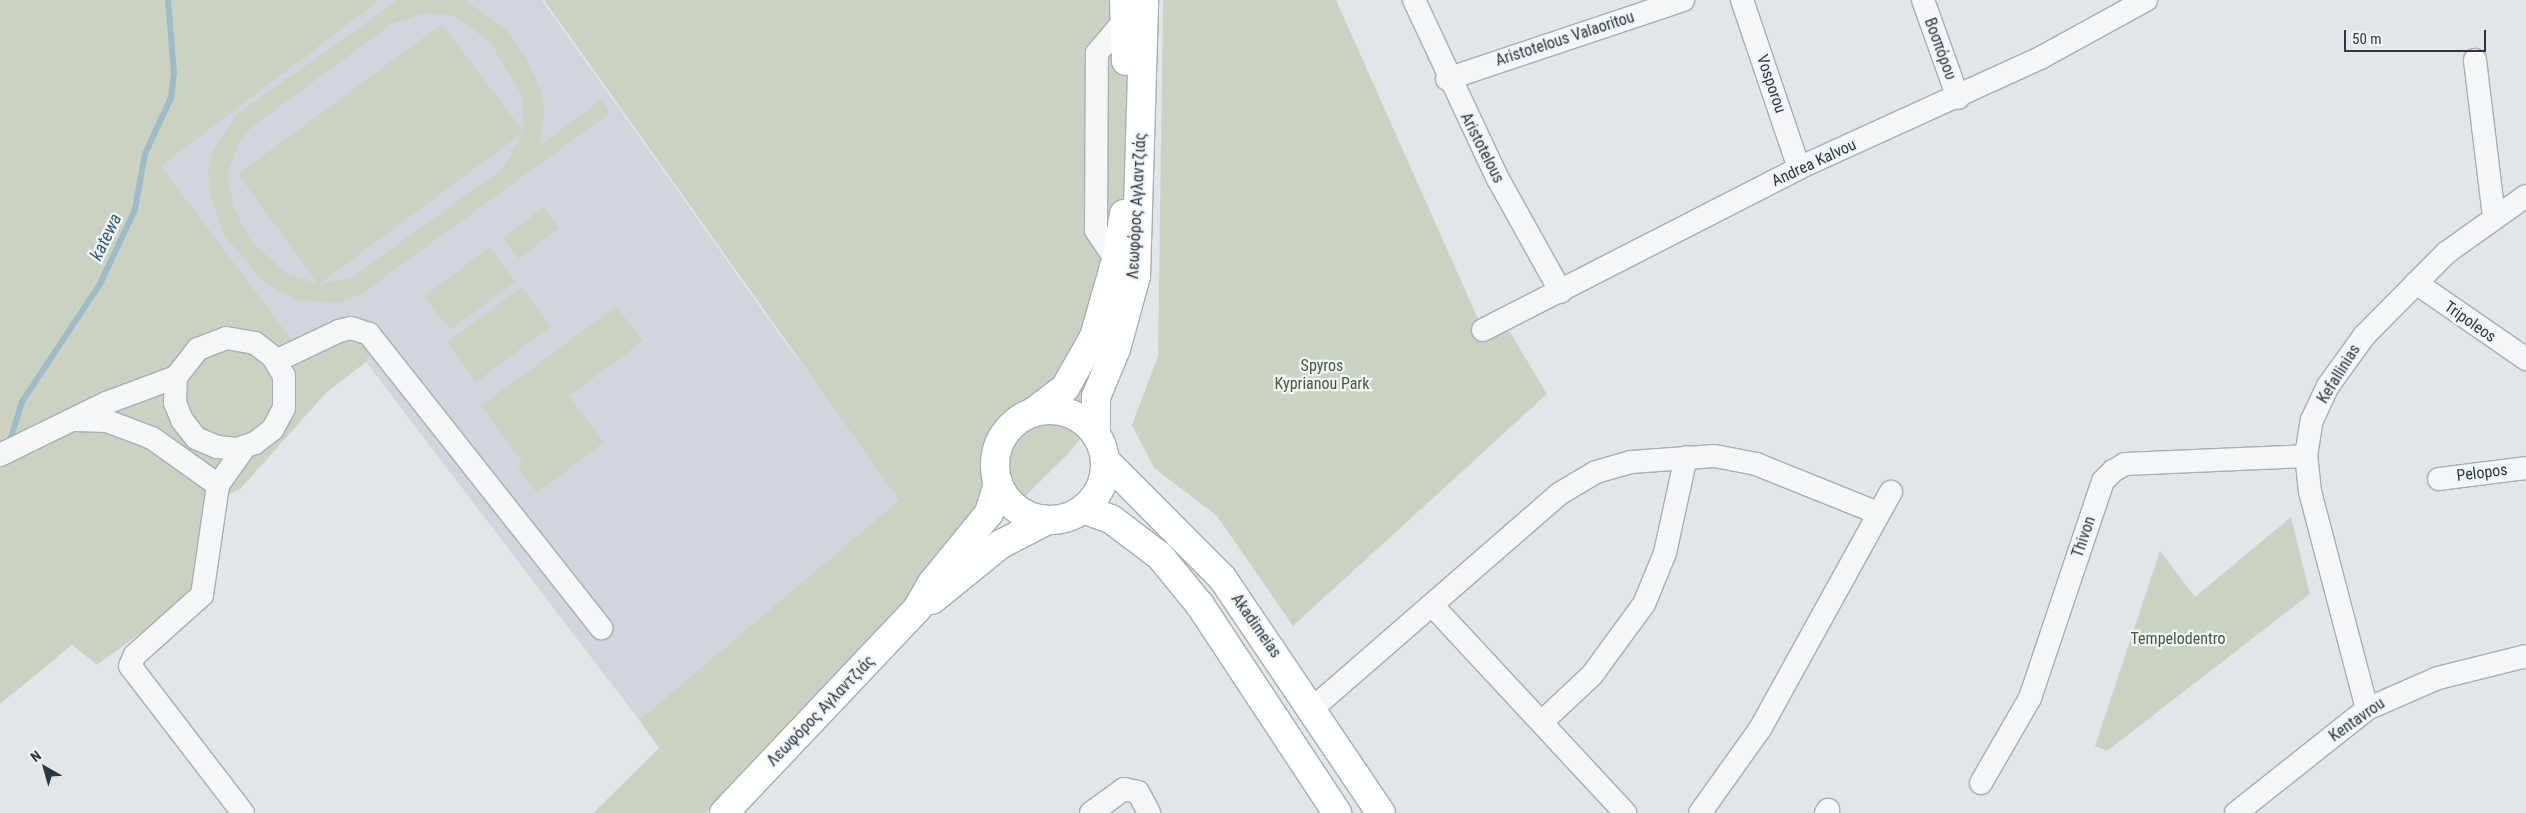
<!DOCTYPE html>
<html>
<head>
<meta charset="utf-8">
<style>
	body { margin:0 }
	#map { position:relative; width:2526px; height:813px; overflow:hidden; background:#e2e6e9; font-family:"Roboto Condensed",sans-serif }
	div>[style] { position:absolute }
	.built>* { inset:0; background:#d0d6db }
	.green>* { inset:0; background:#cad3c3 }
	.stream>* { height:5.5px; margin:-2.75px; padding:0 2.75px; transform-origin:2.75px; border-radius:2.75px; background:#9fbbc7 }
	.roads { filter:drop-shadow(1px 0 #a7aeb3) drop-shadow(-1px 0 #a7aeb3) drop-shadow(0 1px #a7aeb3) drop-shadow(0 -1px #a7aeb3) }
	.minor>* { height:22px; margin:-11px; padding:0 11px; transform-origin:11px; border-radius:11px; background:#f4f6f8 }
	.major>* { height:28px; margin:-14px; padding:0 14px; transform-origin:14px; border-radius:14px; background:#fff }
	.major>.ring { margin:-14px; padding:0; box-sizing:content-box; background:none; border:28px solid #fff; border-radius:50% }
	span { translate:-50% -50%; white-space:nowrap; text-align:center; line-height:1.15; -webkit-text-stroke:4.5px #f1f5f7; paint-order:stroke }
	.street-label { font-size:16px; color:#2b3740 }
	.park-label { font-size:16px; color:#465b39 }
	.water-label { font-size:18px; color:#375d72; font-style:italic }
	.north { position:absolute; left:20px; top:743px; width:50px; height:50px; -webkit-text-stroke:4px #f1f5f7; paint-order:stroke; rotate:322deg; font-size:14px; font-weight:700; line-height:20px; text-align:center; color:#2b3740 }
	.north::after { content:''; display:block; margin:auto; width:18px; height:22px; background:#2b3740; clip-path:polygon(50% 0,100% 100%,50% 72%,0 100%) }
	.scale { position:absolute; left:2344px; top:30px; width:142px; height:22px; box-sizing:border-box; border:2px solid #2b3740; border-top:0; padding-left:6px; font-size:15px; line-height:18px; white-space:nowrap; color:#2b3740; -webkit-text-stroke:4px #f1f5f7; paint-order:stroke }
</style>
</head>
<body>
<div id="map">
	<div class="built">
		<div style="clip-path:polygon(380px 0,542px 0,790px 349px,872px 456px,899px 500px,639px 720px,366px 362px,376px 332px,372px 323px,360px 320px,293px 341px,160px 166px)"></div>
	</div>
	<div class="green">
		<div style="clip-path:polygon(0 0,380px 0,161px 166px,293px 341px,372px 322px,376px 332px,366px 362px,326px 393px,241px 488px,212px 504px,194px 594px,97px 665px,72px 645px,0 704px)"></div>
		<div style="clip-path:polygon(evenodd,398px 0,465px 0,505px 29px,526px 57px,541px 90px,545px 109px,540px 145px,601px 100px,610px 113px,360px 295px,338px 303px,297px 300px,262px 281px,223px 233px,210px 194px,208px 172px,213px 151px,236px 115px,398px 0,424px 13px,454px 16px,490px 42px,522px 96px,524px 132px,442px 24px,238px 174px,318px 284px,287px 274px,251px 241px,234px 208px,227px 174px,239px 142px,250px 129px,390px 25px,424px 13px,398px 0,523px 133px,502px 169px,351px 278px,319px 284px,523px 133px)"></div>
		<div style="clip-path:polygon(544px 0,1129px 0,1128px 171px,1105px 406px,1069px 453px,705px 813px,593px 813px,659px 748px,639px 720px,899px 500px)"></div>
		<div style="clip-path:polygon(1163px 0,1336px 0,1483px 330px,1510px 332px,1547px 394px,1293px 626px,1217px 516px,1154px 468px,1132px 425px,1158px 356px)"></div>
		<div style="clip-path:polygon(544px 207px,559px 228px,519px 259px,503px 238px)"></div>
		<div style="clip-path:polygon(490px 247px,515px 282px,450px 330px,424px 296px)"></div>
		<div style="clip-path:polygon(522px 287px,551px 326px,476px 382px,447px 342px)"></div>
		<div style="clip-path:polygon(616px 306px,643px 341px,569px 396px,604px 442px,537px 493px,518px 468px,522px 462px,481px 406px)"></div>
		<div style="clip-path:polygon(2291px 517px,2310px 594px,2107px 751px,2095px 746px,2160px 551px,2195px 597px)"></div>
	</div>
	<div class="stream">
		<div style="left:9px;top:444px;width:44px;rotate:-72.8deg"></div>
		<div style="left:22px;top:402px;width:141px;rotate:-56.5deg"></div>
		<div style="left:100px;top:284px;width:82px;rotate:-64.7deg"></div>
		<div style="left:135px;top:210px;width:57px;rotate:-79.9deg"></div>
		<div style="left:145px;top:154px;width:62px;rotate:-65.1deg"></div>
		<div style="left:171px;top:98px;width:24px;rotate:-83deg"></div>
		<div style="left:174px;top:74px;width:74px;rotate:-94.6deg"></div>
	</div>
	<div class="roads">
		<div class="minor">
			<div style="left:1414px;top:0;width:198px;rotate:64.9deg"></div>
			<div style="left:1498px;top:179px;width:129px;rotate:60.9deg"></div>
			<div style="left:1742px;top:0;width:177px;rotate:71.3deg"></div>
			<div style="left:1923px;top:0;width:104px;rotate:70.3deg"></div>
			<div style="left:2475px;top:60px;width:157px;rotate:83.1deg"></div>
			<div style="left:1447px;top:79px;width:249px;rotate:-18.5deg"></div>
			<div style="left:1116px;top:260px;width:36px;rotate:-124deg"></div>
			<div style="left:1096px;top:230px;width:177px;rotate:-89.7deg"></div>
			<div style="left:1097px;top:53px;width:43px;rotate:-49.7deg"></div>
			<div style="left:2416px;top:283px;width:134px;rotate:34.6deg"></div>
			<div style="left:1483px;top:330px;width:355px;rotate:-27.1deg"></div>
			<div style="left:1799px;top:168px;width:265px;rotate:-24.5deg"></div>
			<div style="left:2040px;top:58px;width:121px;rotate:-28.7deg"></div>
			<div style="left:276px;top:361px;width:70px;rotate:-25.5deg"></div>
			<div style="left:339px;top:331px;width:12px;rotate:-14deg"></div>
			<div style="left:351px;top:328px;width:19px;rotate:18deg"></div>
			<div style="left:369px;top:334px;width:375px;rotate:51.7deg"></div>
			<div style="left:75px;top:420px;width:32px;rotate:2deg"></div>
			<div style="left:107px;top:421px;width:48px;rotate:20.7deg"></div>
			<div style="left:152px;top:438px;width:81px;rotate:35.5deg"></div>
			<div style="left:0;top:455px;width:118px;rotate:-26.1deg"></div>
			<div style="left:106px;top:403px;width:75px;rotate:-20.4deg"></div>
			<div style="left:176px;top:377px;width:36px;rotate:-52deg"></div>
			<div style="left:198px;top:349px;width:30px;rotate:-21deg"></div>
			<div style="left:226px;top:338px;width:29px;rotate:10deg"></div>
			<div style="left:255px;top:343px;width:23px;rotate:38deg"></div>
			<div style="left:273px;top:357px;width:22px;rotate:60deg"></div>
			<div style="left:284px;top:376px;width:32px;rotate:90deg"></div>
			<div style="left:284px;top:408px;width:24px;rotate:118deg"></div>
			<div style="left:273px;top:429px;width:23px;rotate:142deg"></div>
			<div style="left:255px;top:443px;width:19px;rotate:162deg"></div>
			<div style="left:237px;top:449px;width:20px;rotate:-174deg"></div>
			<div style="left:217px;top:447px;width:23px;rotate:-157deg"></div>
			<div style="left:196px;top:438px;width:23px;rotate:-128deg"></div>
			<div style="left:182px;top:420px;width:18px;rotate:-112deg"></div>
			<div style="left:175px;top:403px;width:26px;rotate:-88deg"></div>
			<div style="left:2439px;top:479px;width:88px;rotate:-7.2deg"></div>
			<div style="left:1432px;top:605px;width:284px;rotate:47.1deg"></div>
			<div style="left:1313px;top:708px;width:326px;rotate:-41deg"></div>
			<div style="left:1559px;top:494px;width:43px;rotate:-30.7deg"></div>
			<div style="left:1596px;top:472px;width:36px;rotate:-16deg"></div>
			<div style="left:1631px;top:462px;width:84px;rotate:-4.1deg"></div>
			<div style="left:1715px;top:456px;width:42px;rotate:11deg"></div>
			<div style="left:1756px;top:464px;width:131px;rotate:21.9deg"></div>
			<div style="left:2367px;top:709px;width:224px;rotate:-104.7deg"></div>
			<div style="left:2310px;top:492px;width:36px;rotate:-96deg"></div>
			<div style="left:2306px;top:456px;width:36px;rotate:-81deg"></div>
			<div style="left:2312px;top:420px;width:38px;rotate:-65deg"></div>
			<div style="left:2328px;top:386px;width:62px;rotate:-54.2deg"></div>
			<div style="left:2364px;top:336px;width:117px;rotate:-45.3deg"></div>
			<div style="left:2446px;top:253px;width:98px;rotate:-35.5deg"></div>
			<div style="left:1543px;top:721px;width:67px;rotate:-43.2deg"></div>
			<div style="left:1592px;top:675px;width:88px;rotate:-53.8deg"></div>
			<div style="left:1644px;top:604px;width:55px;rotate:-67.6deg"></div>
			<div style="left:1665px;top:553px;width:98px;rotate:-77.7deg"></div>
			<div style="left:1981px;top:783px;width:98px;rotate:-60deg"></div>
			<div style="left:2030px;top:698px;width:229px;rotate:-71.4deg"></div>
			<div style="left:2103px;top:481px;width:14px;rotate:-45deg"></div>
			<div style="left:2113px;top:471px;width:14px;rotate:-30deg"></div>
			<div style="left:2125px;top:464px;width:181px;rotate:-2.5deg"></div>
			<div style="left:243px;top:813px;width:185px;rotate:-127.5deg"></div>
			<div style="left:130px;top:666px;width:12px;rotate:-66deg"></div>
			<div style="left:135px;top:655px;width:90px;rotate:-41.8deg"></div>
			<div style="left:202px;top:595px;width:111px;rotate:-81.7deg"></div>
			<div style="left:218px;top:485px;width:47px;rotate:-54.6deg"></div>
			<div style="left:1091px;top:813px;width:41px;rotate:-36deg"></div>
			<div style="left:1124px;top:789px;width:14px;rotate:12deg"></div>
			<div style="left:1138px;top:792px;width:24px;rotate:62deg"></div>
			<div style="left:1700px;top:813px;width:103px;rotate:-54.5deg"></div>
			<div style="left:1760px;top:729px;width:271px;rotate:-61.1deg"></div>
			<div style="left:1826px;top:813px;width:4px;rotate:-56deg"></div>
			<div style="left:2236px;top:813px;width:167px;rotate:-38.4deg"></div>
			<div style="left:2367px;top:709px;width:77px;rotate:-23.6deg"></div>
			<div style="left:2438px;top:678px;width:91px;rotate:-14deg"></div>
		</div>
		<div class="major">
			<div style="left:1124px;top:0;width:61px;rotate:88.1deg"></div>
			<div class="ring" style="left:995px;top:410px;width:82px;height:82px"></div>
			<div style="left:1032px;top:413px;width:41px;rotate:-37.1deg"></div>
			<div style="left:1065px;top:388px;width:59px;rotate:-60.4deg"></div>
			<div style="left:1094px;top:337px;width:80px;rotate:-74.1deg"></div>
			<div style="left:1116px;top:260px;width:47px;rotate:-80.1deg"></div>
			<div style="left:1096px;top:435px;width:38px;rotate:-90deg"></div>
			<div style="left:1096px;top:397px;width:52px;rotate:-67.4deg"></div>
			<div style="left:1116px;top:349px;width:76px;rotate:-74.7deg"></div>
			<div style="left:1136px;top:276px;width:276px;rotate:-88.3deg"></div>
			<div style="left:1105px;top:460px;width:168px;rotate:45.2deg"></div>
			<div style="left:1223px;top:579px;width:282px;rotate:56deg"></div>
			<div style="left:1083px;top:509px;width:30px;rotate:20deg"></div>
			<div style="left:1111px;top:519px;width:61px;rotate:37.1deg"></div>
			<div style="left:1160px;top:556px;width:63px;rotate:50.8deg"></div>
			<div style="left:1200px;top:605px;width:249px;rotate:56.6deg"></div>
			<div style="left:932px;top:600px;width:89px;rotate:-39.1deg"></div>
			<div style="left:1001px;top:544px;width:53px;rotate:-27.1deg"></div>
			<div style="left:724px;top:813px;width:281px;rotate:-46.6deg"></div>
			<div style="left:917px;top:609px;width:30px;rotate:-60deg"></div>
			<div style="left:932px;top:583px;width:90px;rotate:-50.8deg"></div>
			<div style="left:989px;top:513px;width:31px;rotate:-73deg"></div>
		</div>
	</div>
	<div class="street-label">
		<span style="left:1565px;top:39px;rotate:-18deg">Aristotelous Valaoritou</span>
		<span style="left:1940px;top:49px;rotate:70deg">Βοσπόρου</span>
		<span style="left:1771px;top:84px;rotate:71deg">Vosporou</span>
		<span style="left:1482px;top:148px;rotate:63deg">Aristotelous</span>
		<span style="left:1814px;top:163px;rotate:-25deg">Andrea Kalvou</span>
		<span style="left:1137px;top:206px;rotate:-87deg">Λεωφόρος Αγλαντζιάς</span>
		<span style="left:2470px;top:322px;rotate:35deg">Tripoleos</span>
		<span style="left:2339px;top:374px;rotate:-58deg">Kefallinias</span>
		<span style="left:2482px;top:473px;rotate:-7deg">Pelopos</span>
		<span style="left:2084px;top:537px;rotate:-71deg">Thivon</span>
		<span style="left:1256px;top:626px;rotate:55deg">Akadimeias</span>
		<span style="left:821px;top:711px;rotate:-46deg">Λεωφόρος Αγλαντζιάς</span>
		<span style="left:2357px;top:720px;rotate:-35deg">Kentavrou</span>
	</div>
	<div class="park-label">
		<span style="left:1322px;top:375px">Spyros<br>Kyprianou Park</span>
		<span style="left:2178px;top:639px">Tempelodentro</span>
	</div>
	<div class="water-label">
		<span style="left:106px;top:237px;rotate:-64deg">katewa</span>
	</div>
	<div class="north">N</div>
	<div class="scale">50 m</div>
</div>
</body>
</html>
